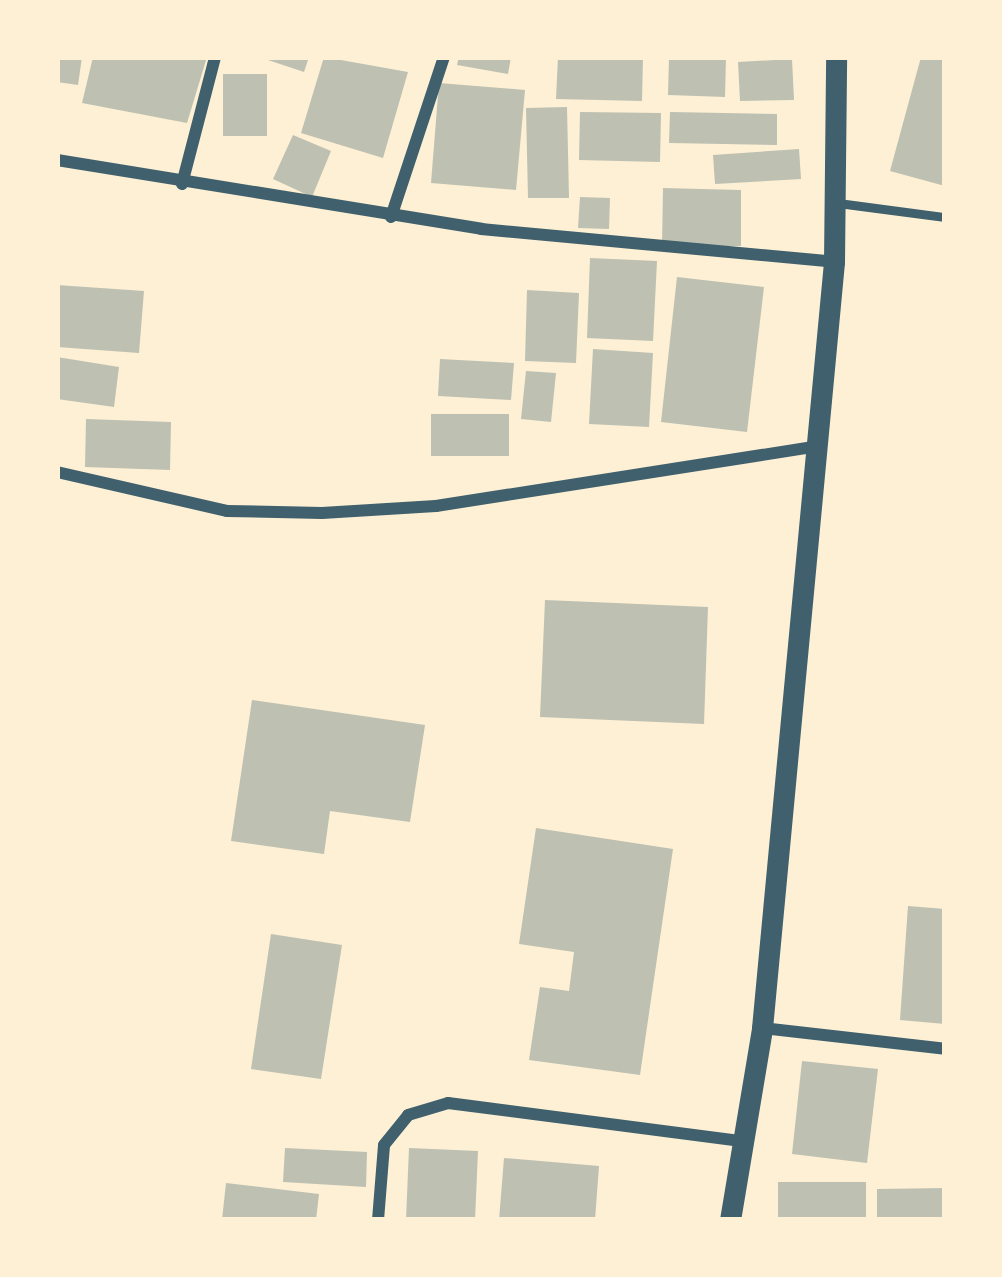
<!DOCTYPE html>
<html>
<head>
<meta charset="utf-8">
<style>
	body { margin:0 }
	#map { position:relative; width:1002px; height:1277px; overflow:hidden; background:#fdf0d5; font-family:"Source Sans 3",sans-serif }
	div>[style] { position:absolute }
	.building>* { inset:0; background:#bec0b2 }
	.service>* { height:9px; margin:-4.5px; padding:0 4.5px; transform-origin:4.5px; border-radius:4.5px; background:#3f606c }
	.minor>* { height:12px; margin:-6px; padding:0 6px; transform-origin:6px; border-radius:6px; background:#3f606c }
	.tertiary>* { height:21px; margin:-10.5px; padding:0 10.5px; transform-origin:10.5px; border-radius:10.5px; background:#3f606c }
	span { translate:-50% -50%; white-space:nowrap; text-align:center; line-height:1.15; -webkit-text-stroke:10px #fdf0d5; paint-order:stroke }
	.frame { position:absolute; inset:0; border:60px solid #fdf0d5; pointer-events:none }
</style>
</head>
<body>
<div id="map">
	<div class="building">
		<div style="clip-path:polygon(57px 57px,82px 57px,78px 85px,57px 82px)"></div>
		<div style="clip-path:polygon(93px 57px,207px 57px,187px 123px,82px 103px)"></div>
		<div style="clip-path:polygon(259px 57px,309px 57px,304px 72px)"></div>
		<div style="clip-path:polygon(324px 57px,408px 72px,383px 158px,301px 133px)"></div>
		<div style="clip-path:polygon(459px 57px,511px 57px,508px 74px,457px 65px)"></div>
		<div style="clip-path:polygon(558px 57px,643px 57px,642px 101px,556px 99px)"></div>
		<div style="clip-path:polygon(669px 57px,726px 57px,725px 97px,668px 95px)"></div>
		<div style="clip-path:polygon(921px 57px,945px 57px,945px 186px,890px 171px)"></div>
		<div style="clip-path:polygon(792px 59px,794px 100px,740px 101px,738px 62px)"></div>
		<div style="clip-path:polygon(223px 74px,267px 74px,267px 136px,223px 136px)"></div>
		<div style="clip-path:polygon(439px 83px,525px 90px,516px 190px,431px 183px)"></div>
		<div style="clip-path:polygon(567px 107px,569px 198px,528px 198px,526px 108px)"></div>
		<div style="clip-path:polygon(580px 112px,661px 113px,660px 162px,579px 160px)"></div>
		<div style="clip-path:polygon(670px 112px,777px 114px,777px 145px,669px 143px)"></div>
		<div style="clip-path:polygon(293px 135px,331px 151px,312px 197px,273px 179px)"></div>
		<div style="clip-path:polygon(799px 149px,801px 179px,715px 184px,713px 155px)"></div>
		<div style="clip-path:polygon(663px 188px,741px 190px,741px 246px,662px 246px)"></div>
		<div style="clip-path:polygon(580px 197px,610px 198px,609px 229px,578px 228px)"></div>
		<div style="clip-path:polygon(590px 258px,657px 261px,653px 341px,587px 338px)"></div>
		<div style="clip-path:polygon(677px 277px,764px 287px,747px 432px,661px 422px)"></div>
		<div style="clip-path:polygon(57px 285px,144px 291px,139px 353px,57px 347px)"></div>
		<div style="clip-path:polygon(527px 290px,579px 293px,576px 363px,525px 361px)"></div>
		<div style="clip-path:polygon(593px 349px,653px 353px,649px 427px,589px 424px)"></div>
		<div style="clip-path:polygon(57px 357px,119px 367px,114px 407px,57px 399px)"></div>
		<div style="clip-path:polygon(440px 359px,514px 363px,511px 400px,438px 396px)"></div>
		<div style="clip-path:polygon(526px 371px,556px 373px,551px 422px,521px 419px)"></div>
		<div style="clip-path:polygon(431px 414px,509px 414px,509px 456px,431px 456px)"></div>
		<div style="clip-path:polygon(86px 419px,171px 422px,170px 470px,85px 467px)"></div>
		<div style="clip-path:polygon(545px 600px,708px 607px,704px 724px,540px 717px)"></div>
		<div style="clip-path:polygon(252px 700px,425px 725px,410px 822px,330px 811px,324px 854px,231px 841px)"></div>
		<div style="clip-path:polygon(536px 828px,673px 849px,640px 1075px,529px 1060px,540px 987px,569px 991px,574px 952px,519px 944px)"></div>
		<div style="clip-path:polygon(908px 906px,945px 909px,945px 1024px,900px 1020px)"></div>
		<div style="clip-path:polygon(271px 934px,342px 945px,321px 1079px,251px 1069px)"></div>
		<div style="clip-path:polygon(802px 1061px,878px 1069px,867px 1163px,792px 1154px)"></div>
		<div style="clip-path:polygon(285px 1148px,367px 1152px,366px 1187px,283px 1182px)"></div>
		<div style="clip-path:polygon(409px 1148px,478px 1151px,475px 1220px,406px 1220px)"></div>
		<div style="clip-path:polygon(504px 1158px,599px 1166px,595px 1220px,499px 1220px)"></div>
		<div style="clip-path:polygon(778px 1182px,866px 1182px,866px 1220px,778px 1220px)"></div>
		<div style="clip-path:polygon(226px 1183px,319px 1194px,316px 1220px,222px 1220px)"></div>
		<div style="clip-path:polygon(945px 1188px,945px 1220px,877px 1220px,877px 1189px)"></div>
	</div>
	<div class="service">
		<div style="left:838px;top:203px;width:108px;rotate:7.5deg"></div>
	</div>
	<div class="minor">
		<div style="left:57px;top:160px;width:430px;rotate:9.2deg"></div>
		<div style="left:481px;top:229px;width:355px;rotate:5.3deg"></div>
		<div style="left:182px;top:184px;width:131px;rotate:-75.4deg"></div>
		<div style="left:391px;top:217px;width:169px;rotate:-71.7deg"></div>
		<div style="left:57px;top:472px;width:174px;rotate:12.9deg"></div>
		<div style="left:227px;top:511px;width:95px;rotate:1.2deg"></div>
		<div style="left:322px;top:513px;width:114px;rotate:-3.5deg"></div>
		<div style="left:436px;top:506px;width:382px;rotate:-8.9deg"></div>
		<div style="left:762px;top:1028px;width:184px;rotate:6.5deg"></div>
		<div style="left:378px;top:1220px;width:75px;rotate:-85.4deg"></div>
		<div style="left:384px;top:1145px;width:38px;rotate:-51deg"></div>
		<div style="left:408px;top:1115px;width:42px;rotate:-16.7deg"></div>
		<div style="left:448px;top:1103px;width:296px;rotate:7.4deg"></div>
	</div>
	<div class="tertiary">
		<div style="left:730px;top:1220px;width:195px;rotate:-80.5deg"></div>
		<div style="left:762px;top:1028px;width:769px;rotate:-84.63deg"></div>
		<div style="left:834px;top:262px;width:205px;rotate:-89.4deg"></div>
	</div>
	<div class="frame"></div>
</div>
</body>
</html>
